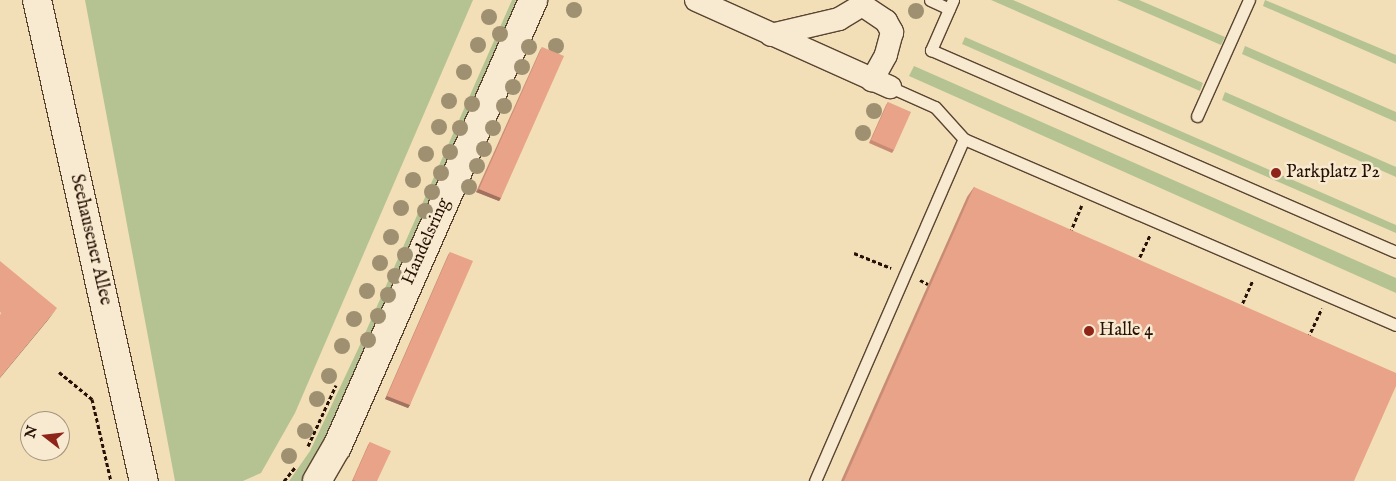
<!DOCTYPE html>
<html>
<head>
<meta charset="utf-8">
<style>
	body { margin:0 }
	#map { position:relative; width:1396px; height:481px; overflow:hidden; background:#f3dfb7; font-family:"IM FELL English",serif }
	div>[style] { position:absolute }
	.green>* { inset:0; background:#b5c393 }
	.path>* { height:3px; margin-top:-1.5px; transform-origin:0; background:repeating-linear-gradient(90deg,#271004 0 4px,transparent 0 6.5px) }
	.roads { filter:drop-shadow(1px 0 #5a4431) drop-shadow(-1px 0 #5a4431) drop-shadow(0 1px #5a4431) drop-shadow(0 -1px #5a4431) }
	.lane>* { height:11px; margin:-5.5px; padding:0 5.5px; transform-origin:5.5px; border-radius:5.5px; background:#f7ead0 }
	.street>* { height:22px; margin:-11px; padding:0 11px; transform-origin:11px; border-radius:11px; background:#f7ead0 }
	.secondary>* { height:28px; margin:-14px; padding:0 14px; transform-origin:14px; border-radius:14px; background:#f7ead0 }
	.trees>* { width:16px; height:16px; margin:-8px; border-radius:50%; background:#9e9070 }
	.wall>* { inset:0; background:#c88c76 }
	.shaded-wall>* { inset:0; background:#a27260 }
	.building>* { inset:0; background:#e8a389 }
	.dots>* { width:14px; height:14px; translate:-50% -50%; box-sizing:border-box; border:2px solid #f7ead0; border-radius:50% }
	span { translate:-50% -50%; white-space:nowrap; text-align:center; line-height:1.15; -webkit-text-stroke:5px #f7ead0; paint-order:stroke }
	.poi-label { font-size:18px; color:#271004 }
	.left { translate:0 -50%; text-align:left }
	.street-label { font-size:18px; color:#271004 }
	.north { position:absolute; left:20px; top:411px; width:50px; height:50px; box-sizing:border-box; background:#f7ead0; border:1px solid #a4937e; border-radius:50%; rotate:286deg; font-size:14px; font-weight:700; line-height:20px; text-align:center; color:#271004 }
	.north::after { content:''; display:block; margin:auto; width:18px; height:22px; background:#8f2418; clip-path:polygon(50% 0,100% 100%,50% 72%,0 100%) }
</style>
</head>
<body>
<div id="map">
	<div class="green">
		<div style="clip-path:polygon(85px 0,473px 0,295px 413px,261px 473px,243px 481px,175px 481px)"></div>
		<div style="clip-path:polygon(512px 0,516px 0,502px 40px,367px 352px,312px 468px,302px 481px,289px 481px,310px 451px,359px 347px)"></div>
		<div style="clip-path:polygon(991px 0,1013px 0,1203px 83px,1200px 91px)"></div>
		<div style="clip-path:polygon(1117px 0,1139px 0,1225px 37px,1221px 45px)"></div>
		<div style="clip-path:polygon(1265px 0,1396px 55px,1396px 64px,1263px 6px)"></div>
		<div style="clip-path:polygon(965px 37px,1396px 225px,1396px 233px,962px 44px)"></div>
		<div style="clip-path:polygon(1245px 46px,1396px 112px,1396px 122px,1242px 54px)"></div>
		<div style="clip-path:polygon(914px 66px,1396px 278px,1396px 293px,909px 76px)"></div>
		<div style="clip-path:polygon(1225px 92px,1396px 167px,1396px 177px,1222px 100px)"></div>
	</div>
	<div class="path">
		<div style="left:1070px;top:233px;width:30px;rotate:-67deg"></div>
		<div style="left:854px;top:253px;width:40px;rotate:22deg"></div>
		<div style="left:1137px;top:263px;width:31px;rotate:-65deg"></div>
		<div style="left:920px;top:280px;width:9px;rotate:27deg"></div>
		<div style="left:1240px;top:309px;width:32px;rotate:-66deg"></div>
		<div style="left:1308px;top:338px;width:33px;rotate:-65deg"></div>
		<div style="left:59px;top:372px;width:43px;rotate:39.3deg"></div>
		<div style="left:92px;top:399px;width:84px;rotate:77deg"></div>
		<div style="left:308px;top:446px;width:67px;rotate:-65.3deg"></div>
		<div style="left:284px;top:481px;width:19px;rotate:-51deg"></div>
	</div>
	<div class="roads">
		<div class="lane">
			<div style="left:930px;top:0;width:21px;rotate:25deg"></div>
			<div style="left:953px;top:0;width:55px;rotate:113.7deg"></div>
			<div style="left:931px;top:50px;width:507px;rotate:23.48deg"></div>
			<div style="left:890px;top:87px;width:49px;rotate:24deg"></div>
			<div style="left:935px;top:107px;width:43px;rotate:47.8deg"></div>
			<div style="left:964px;top:139px;width:470px;rotate:23.3deg"></div>
			<div style="left:1197px;top:116px;width:127px;rotate:-65.9deg"></div>
			<div style="left:815px;top:481px;width:373px;rotate:-66.5deg"></div>
		</div>
		<div class="street">
			<div style="left:696px;top:0;width:213px;rotate:24.2deg"></div>
			<div style="left:771px;top:35px;width:70px;rotate:-13.2deg"></div>
			<div style="left:839px;top:19px;width:27px;rotate:-31deg"></div>
			<div style="left:862px;top:5px;width:29px;rotate:34deg"></div>
			<div style="left:886px;top:21px;width:13px;rotate:61deg"></div>
			<div style="left:892px;top:32px;width:24px;rotate:105deg"></div>
			<div style="left:886px;top:55px;width:29px;rotate:119deg"></div>
		</div>
		<div class="secondary">
			<div style="left:37px;top:0;width:493px;rotate:77.5deg"></div>
			<div style="left:317px;top:481px;width:39px;rotate:-60deg"></div>
			<div style="left:337px;top:447px;width:488px;rotate:-66.3deg"></div>
		</div>
	</div>
	<div class="trees">
		<div style="left:574px;top:10px"></div>
		<div style="left:916px;top:11px"></div>
		<div style="left:489px;top:17px"></div>
		<div style="left:500px;top:34px"></div>
		<div style="left:478px;top:45px"></div>
		<div style="left:556px;top:46px"></div>
		<div style="left:529px;top:47px"></div>
		<div style="left:522px;top:67px"></div>
		<div style="left:464px;top:72px"></div>
		<div style="left:513px;top:87px"></div>
		<div style="left:449px;top:101px"></div>
		<div style="left:472px;top:104px"></div>
		<div style="left:504px;top:106px"></div>
		<div style="left:874px;top:111px"></div>
		<div style="left:439px;top:127px"></div>
		<div style="left:460px;top:128px"></div>
		<div style="left:493px;top:128px"></div>
		<div style="left:863px;top:133px"></div>
		<div style="left:484px;top:149px"></div>
		<div style="left:450px;top:152px"></div>
		<div style="left:426px;top:154px"></div>
		<div style="left:477px;top:166px"></div>
		<div style="left:441px;top:173px"></div>
		<div style="left:413px;top:180px"></div>
		<div style="left:469px;top:187px"></div>
		<div style="left:432px;top:192px"></div>
		<div style="left:401px;top:208px"></div>
		<div style="left:425px;top:211px"></div>
		<div style="left:391px;top:237px"></div>
		<div style="left:405px;top:255px"></div>
		<div style="left:380px;top:263px"></div>
		<div style="left:395px;top:276px"></div>
		<div style="left:367px;top:291px"></div>
		<div style="left:388px;top:295px"></div>
		<div style="left:378px;top:316px"></div>
		<div style="left:354px;top:319px"></div>
		<div style="left:368px;top:340px"></div>
		<div style="left:342px;top:346px"></div>
		<div style="left:329px;top:376px"></div>
		<div style="left:317px;top:399px"></div>
		<div style="left:305px;top:431px"></div>
		<div style="left:289px;top:456px"></div>
	</div>
	<div class="wall">
		<div style="clip-path:polygon(542px 47px,501px 198px,499px 201px,476px 192px,540px 50px)"></div>
		<div style="clip-path:polygon(888px 102px,894px 150px,892px 153px,869px 143px,886px 105px)"></div>
		<div style="clip-path:polygon(974px 187px,1354px 481px,841px 481px,967px 197px)"></div>
		<div style="clip-path:polygon(450px 252px,410px 405px,408px 408px,385px 399px,448px 255px)"></div>
		<div style="clip-path:polygon(370px 442px,377px 481px,352px 481px,368px 445px)"></div>
	</div>
	<div class="shaded-wall">
		<div style="clip-path:polygon(479px 189px,501px 198px,499px 201px,476px 192px)"></div>
		<div style="clip-path:polygon(57px 308px,48px 320px,0 378px,0 377px)"></div>
		<div style="clip-path:polygon(387px 396px,410px 405px,408px 408px,385px 399px)"></div>
	</div>
	<div class="building">
		<div style="clip-path:polygon(542px 47px,564px 56px,501px 198px,479px 189px)"></div>
		<div style="clip-path:polygon(888px 102px,911px 112px,894px 150px,871px 140px)"></div>
		<div style="clip-path:polygon(974px 187px,1396px 373px,1396px 386px,1354px 481px,844px 481px)"></div>
		<div style="clip-path:polygon(450px 252px,473px 261px,410px 405px,387px 396px)"></div>
		<div style="clip-path:polygon(0 261px,57px 308px,0 377px,0 315px,1px 313px,0 312px)"></div>
		<div style="clip-path:polygon(370px 442px,391px 451px,377px 481px,356px 481px,353px 480px)"></div>
	</div>
	<div class="dots">
		<div style="left:1276px;top:173px;background:#8f2418"></div>
		<div style="left:1089px;top:331px;background:#8f2418"></div>
	</div>
	<div class="poi-label">
		<span class="left" style="left:1286px;top:173px">Parkplatz P2</span>
		<span class="left" style="left:1099px;top:331px">Halle 4</span>
	</div>
	<div class="street-label">
		<span style="left:90px;top:240px;rotate:77deg">Seehausener Allee</span>
		<span style="left:427px;top:242px;rotate:-66deg">Handelsring</span>
	</div>
	<div class="north">N</div>
</div>
</body>
</html>
